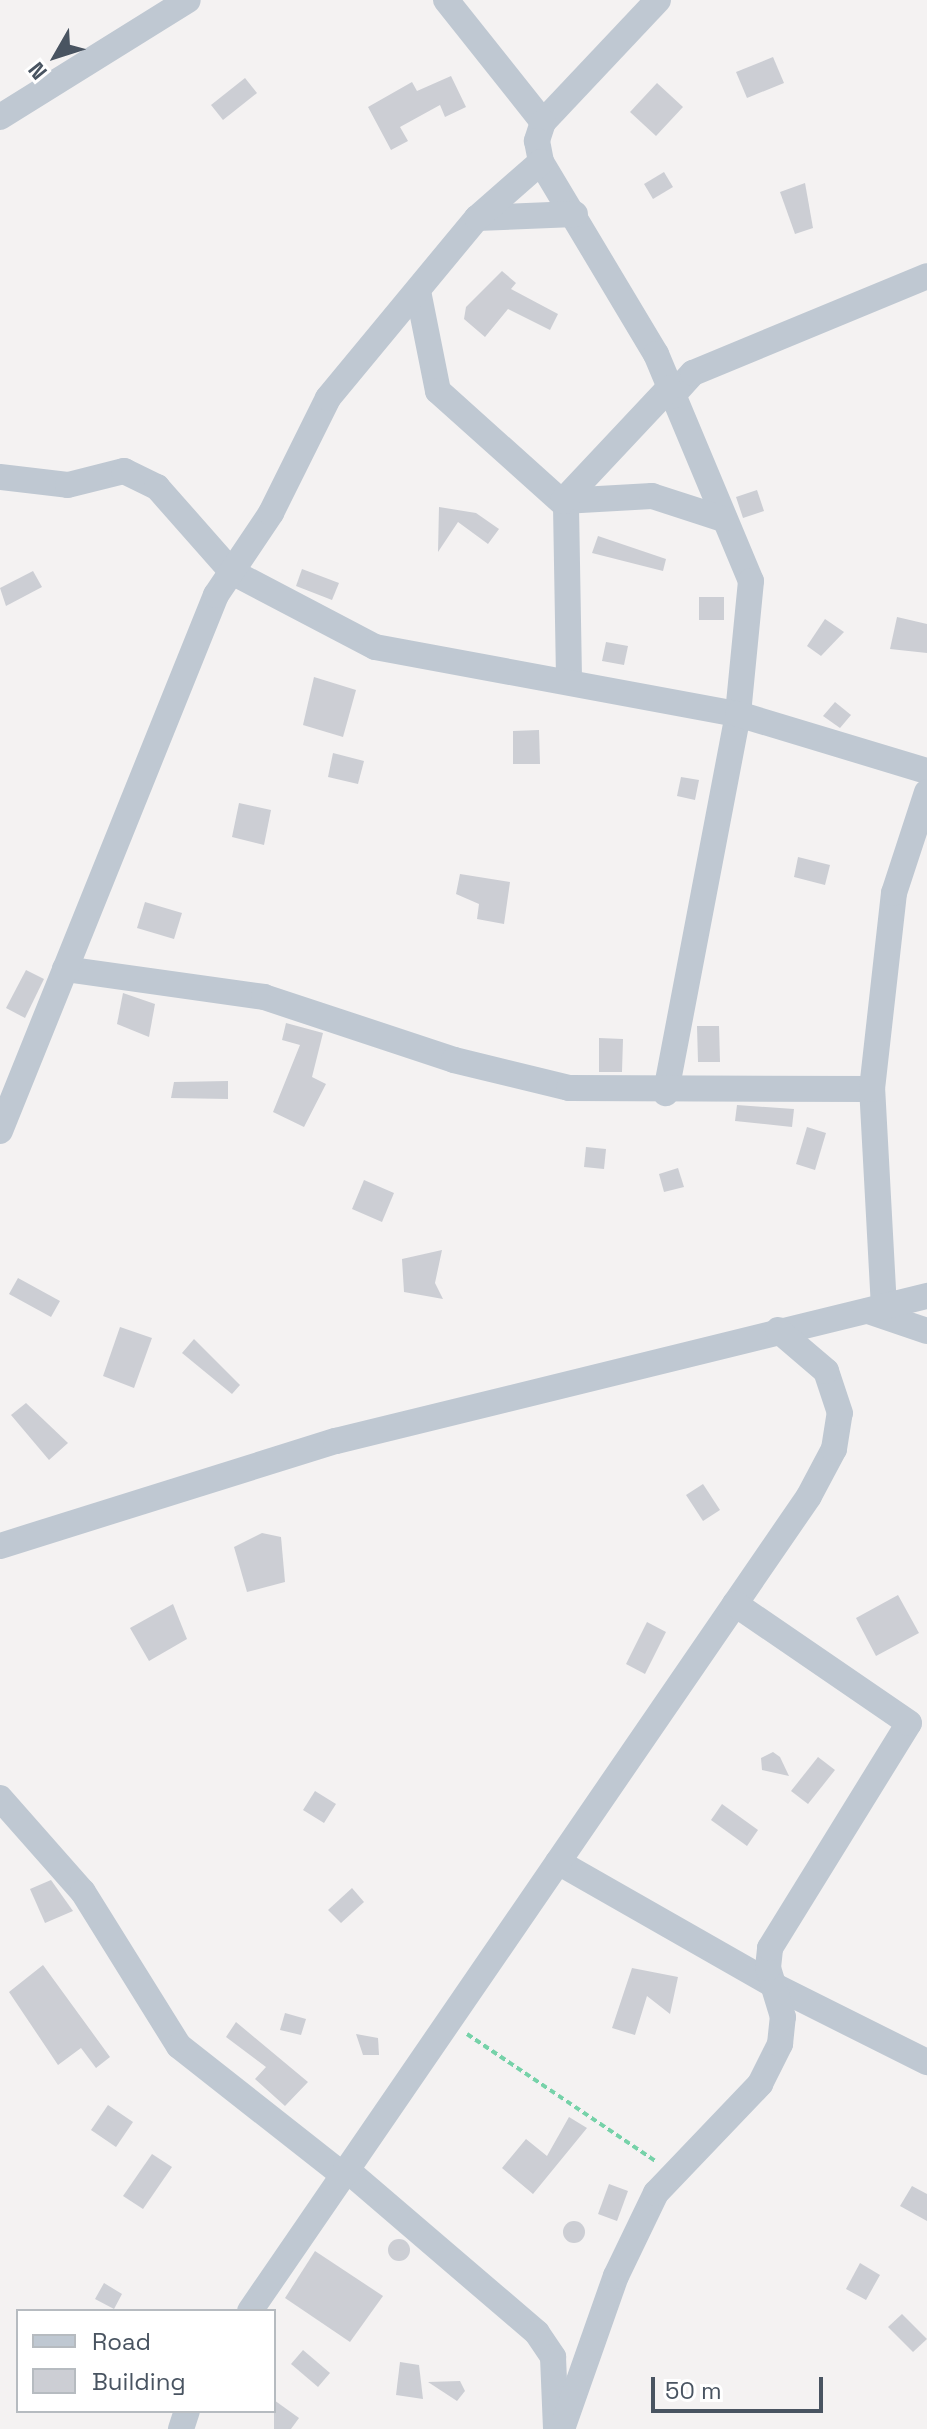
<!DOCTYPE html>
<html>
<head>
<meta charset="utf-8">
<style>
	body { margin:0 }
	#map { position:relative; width:927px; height:2429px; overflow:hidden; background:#f4f2f2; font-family:"Space Grotesk",sans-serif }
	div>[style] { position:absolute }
	.building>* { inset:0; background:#ccced4 }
	.round { border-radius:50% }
	.path>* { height:4px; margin-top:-2px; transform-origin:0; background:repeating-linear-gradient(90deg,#76d2a9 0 6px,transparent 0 10px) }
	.minor>* { height:26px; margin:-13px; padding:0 13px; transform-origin:13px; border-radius:13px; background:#bfc8d2 }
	span { translate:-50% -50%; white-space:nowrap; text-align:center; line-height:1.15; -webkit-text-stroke:6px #fff; paint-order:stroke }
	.legend { position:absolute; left:16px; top:2309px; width:260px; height:104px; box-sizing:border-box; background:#fff; border:2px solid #b6bbc0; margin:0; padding:10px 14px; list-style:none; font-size:24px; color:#495461 }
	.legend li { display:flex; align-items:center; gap:16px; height:40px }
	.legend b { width:40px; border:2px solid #b6bbc0 }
	.north { position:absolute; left:16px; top:16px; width:80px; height:80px; -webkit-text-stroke:6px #fff; paint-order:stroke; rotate:231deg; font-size:22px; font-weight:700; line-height:32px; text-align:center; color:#495461 }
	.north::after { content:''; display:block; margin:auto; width:28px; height:36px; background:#495461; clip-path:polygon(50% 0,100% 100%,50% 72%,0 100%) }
	.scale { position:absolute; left:651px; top:2377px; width:172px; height:36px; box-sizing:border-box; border:4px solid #495461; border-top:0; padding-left:10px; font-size:24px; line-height:28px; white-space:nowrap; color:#495461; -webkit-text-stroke:6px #fff; paint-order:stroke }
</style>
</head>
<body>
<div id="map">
	<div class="building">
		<div style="clip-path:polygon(773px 57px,784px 83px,747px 98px,736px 72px)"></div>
		<div style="clip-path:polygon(451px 76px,466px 107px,445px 117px,440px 105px,400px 127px,408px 141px,391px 150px,368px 107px,412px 82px,417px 91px)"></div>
		<div style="clip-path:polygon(245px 78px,257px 93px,223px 120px,211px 105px)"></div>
		<div style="clip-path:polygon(657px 83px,683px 107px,656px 136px,630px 112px)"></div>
		<div style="clip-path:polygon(664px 172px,673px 187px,653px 199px,644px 184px)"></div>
		<div style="clip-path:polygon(805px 183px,813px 228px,795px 234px,780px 192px)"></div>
		<div style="clip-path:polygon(502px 271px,516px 283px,511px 289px,558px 314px,550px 330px,508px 309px,485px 337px,464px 319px,466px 307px)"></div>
		<div style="clip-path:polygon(757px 490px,764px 511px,743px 518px,736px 497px)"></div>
		<div style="clip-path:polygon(439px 507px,476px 513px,499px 529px,488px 544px,458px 522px,438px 552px)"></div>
		<div style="clip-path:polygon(598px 536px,666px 559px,663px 571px,592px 553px)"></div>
		<div style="clip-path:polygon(302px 569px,339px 583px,332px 600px,296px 586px)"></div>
		<div style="clip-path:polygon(33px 571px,42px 587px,6px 606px,0 588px)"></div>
		<div style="clip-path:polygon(699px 597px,724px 597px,724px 620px,699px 620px)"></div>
		<div style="clip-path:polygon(897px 617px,927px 624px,927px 653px,890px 649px)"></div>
		<div style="clip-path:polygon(825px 619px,844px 632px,821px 656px,807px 646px)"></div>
		<div style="clip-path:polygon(606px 642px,628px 646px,624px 665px,602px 661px)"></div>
		<div style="clip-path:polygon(314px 677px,356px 690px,343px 737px,303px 725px)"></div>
		<div style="clip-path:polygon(835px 702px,851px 715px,840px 728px,823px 716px)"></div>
		<div style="clip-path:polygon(539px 730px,540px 764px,513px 764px,513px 731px)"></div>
		<div style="clip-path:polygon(333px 753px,364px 761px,358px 784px,328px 777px)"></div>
		<div style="clip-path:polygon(681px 777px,699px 780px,695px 800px,677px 796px)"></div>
		<div style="clip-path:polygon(239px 803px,271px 810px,264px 845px,232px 837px)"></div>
		<div style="clip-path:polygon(798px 857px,830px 865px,825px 885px,794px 877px)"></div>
		<div style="clip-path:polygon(460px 874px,510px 882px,504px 924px,477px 919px,479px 904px,456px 894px)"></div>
		<div style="clip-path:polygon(145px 902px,182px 913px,174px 939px,137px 928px)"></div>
		<div style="clip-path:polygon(26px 970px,44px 979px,25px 1018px,6px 1008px)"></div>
		<div style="clip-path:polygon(123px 993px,155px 1004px,149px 1037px,117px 1024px)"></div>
		<div style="clip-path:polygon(286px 1023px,323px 1033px,312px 1077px,326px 1084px,304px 1127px,273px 1112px,300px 1045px,282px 1040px)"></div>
		<div style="clip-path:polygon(697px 1026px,719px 1026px,720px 1062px,698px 1062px)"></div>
		<div style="clip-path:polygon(599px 1038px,623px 1039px,622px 1072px,599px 1072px)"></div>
		<div style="clip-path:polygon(228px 1081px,228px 1099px,171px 1098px,174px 1082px)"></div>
		<div style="clip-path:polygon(737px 1105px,794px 1109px,792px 1127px,735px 1121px)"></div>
		<div style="clip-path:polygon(807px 1127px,826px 1133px,815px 1170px,796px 1164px)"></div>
		<div style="clip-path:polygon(586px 1147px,606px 1149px,604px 1169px,584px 1167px)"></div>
		<div style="clip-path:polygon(678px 1168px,684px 1187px,664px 1192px,659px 1174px)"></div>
		<div style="clip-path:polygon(364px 1180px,394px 1193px,382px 1222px,352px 1209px)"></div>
		<div style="clip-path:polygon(442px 1250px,435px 1283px,443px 1299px,404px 1292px,402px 1259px)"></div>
		<div style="clip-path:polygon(18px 1278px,60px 1301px,51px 1317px,9px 1294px)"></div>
		<div style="clip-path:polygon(120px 1327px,152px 1338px,134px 1388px,103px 1376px)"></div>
		<div style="clip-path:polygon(194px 1339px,240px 1385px,232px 1394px,182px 1353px)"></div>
		<div style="clip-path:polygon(26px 1403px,68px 1443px,49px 1460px,11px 1415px)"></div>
		<div style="clip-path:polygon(703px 1484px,720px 1510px,703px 1521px,686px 1495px)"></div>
		<div style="clip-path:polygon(262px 1533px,281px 1537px,285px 1582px,247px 1592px,234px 1547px)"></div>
		<div style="clip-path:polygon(898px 1595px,919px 1633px,876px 1656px,856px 1618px)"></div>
		<div style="clip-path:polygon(173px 1604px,187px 1639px,149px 1661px,130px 1628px)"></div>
		<div style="clip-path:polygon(647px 1622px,666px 1632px,645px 1674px,626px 1664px)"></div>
		<div style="clip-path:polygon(773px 1752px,780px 1757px,789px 1776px,762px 1770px,761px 1758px)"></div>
		<div style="clip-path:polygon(818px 1757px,835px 1770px,808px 1804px,791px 1791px)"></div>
		<div style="clip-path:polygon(315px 1791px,336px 1804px,324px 1823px,303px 1810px)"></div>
		<div style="clip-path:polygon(722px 1804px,758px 1830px,747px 1846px,711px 1820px)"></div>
		<div style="clip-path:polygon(51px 1880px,73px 1911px,45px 1923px,30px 1889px)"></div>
		<div style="clip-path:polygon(352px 1888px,364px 1902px,341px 1923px,328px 1910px)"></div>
		<div style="clip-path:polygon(43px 1965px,110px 2057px,96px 2068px,81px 2048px,58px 2065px,9px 1992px)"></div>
		<div style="clip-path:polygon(632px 1968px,678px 1977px,670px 2014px,647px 1996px,635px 2035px,612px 2028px)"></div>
		<div style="clip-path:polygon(285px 2013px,306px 2019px,301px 2035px,280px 2030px)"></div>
		<div style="clip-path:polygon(236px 2022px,308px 2082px,285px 2106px,255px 2079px,266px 2067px,226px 2037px)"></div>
		<div style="clip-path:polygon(356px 2034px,378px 2038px,379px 2055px,363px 2055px)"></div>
		<div style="clip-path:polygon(108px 2105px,133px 2122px,116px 2147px,91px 2130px)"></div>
		<div style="clip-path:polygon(569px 2117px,587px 2128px,533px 2194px,502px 2168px,526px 2139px,547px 2156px)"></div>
		<div style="clip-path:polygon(152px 2154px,172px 2167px,143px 2209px,123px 2196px)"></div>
		<div style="clip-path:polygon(609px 2184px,628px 2191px,617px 2221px,598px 2214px)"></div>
		<div style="clip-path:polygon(912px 2186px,927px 2194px,927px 2221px,900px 2206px)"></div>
		<div class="round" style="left:563px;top:2221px;width:22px;height:22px"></div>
		<div class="round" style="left:388px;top:2239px;width:22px;height:22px"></div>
		<div style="clip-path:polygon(315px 2251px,383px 2296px,350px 2342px,285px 2298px)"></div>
		<div style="clip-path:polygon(860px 2263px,880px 2275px,866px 2300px,846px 2289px)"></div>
		<div style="clip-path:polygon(104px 2283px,122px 2294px,114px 2309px,95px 2299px)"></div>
		<div style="clip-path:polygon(902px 2314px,927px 2339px,913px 2352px,888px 2327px)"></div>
		<div style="clip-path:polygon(303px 2350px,330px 2373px,318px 2387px,291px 2364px)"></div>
		<div style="clip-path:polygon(400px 2362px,419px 2365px,423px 2399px,396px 2395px)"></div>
		<div style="clip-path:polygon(460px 2381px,465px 2391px,457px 2401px,428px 2382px)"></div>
		<div style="clip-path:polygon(274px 2400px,299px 2418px,291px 2429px,274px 2429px)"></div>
	</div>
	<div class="path">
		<div style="left:467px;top:2034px;width:227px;rotate:34deg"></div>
	</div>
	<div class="minor">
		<div style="left:446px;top:0;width:156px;rotate:51.5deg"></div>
		<div style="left:658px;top:0;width:168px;rotate:133.3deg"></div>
		<div style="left:543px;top:122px;width:20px;rotate:108deg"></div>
		<div style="left:537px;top:141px;width:21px;rotate:79deg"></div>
		<div style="left:541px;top:162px;width:224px;rotate:59.1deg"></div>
		<div style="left:656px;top:354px;width:246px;rotate:67.3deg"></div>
		<div style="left:751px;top:581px;width:134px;rotate:95.6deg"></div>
		<div style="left:738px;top:714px;width:386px;rotate:100.8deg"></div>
		<div style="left:0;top:117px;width:221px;rotate:-31.9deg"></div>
		<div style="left:477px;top:218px;width:98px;rotate:-2.3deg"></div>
		<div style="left:418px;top:291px;width:102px;rotate:78.7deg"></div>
		<div style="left:438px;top:391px;width:172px;rotate:41.9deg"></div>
		<div style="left:566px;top:506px;width:171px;rotate:89deg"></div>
		<div style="left:672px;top:396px;width:31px;rotate:-48deg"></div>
		<div style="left:693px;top:373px;width:253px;rotate:-22.5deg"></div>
		<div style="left:0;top:477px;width:68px;rotate:6.7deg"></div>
		<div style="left:68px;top:485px;width:58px;rotate:-14deg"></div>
		<div style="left:124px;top:471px;width:37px;rotate:26deg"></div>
		<div style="left:157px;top:487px;width:113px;rotate:48.6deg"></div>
		<div style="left:232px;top:572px;width:161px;rotate:27.7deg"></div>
		<div style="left:375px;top:647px;width:369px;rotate:10.5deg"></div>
		<div style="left:738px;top:714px;width:197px;rotate:16.8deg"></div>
		<div style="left:563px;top:501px;width:89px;rotate:-3.2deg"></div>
		<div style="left:652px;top:496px;width:75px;rotate:17.9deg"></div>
		<div style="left:563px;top:501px;width:154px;rotate:-46.8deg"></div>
		<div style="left:65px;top:969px;width:201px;rotate:8deg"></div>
		<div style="left:264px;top:997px;width:200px;rotate:18.3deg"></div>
		<div style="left:454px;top:1060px;width:118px;rotate:13.7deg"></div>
		<div style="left:569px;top:1088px;width:303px;rotate:0.2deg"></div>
		<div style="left:0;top:1131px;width:578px;rotate:-68.05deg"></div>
		<div style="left:216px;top:595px;width:99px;rotate:-56.1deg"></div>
		<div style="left:271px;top:513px;width:128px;rotate:-63.6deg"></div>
		<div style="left:328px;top:398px;width:234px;rotate:-50.4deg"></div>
		<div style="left:477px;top:218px;width:85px;rotate:-41.2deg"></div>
		<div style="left:884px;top:1308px;width:219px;rotate:-93.1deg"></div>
		<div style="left:872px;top:1089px;width:197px;rotate:-83.6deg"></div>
		<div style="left:894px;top:893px;width:106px;rotate:-71.9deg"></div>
		<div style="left:868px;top:1311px;width:62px;rotate:18.7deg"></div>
		<div style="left:0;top:1546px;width:352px;rotate:-17.4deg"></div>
		<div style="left:336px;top:1441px;width:609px;rotate:-13.79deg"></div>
		<div style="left:0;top:1798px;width:125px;rotate:48.6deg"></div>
		<div style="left:83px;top:1892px;width:181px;rotate:58.1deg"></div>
		<div style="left:179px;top:2046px;width:210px;rotate:38.2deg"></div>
		<div style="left:558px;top:1862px;width:250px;rotate:29.7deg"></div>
		<div style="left:775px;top:1986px;width:170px;rotate:26.6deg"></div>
		<div style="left:347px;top:2170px;width:250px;rotate:40.6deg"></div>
		<div style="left:537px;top:2333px;width:29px;rotate:56deg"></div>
		<div style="left:553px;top:2357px;width:72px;rotate:87.6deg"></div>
		<div style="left:250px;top:2311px;width:988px;rotate:-55.55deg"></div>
		<div style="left:809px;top:1496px;width:53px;rotate:-62deg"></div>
		<div style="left:834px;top:1449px;width:36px;rotate:-81deg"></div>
		<div style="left:840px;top:1413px;width:44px;rotate:-108.4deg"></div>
		<div style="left:826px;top:1371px;width:63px;rotate:-139.5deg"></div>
		<div style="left:181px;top:2429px;width:19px;rotate:-72deg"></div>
		<div style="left:562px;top:2429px;width:162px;rotate:-70.6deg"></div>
		<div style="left:616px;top:2276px;width:92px;rotate:-64.3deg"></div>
		<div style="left:656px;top:2193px;width:151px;rotate:-46.3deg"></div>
		<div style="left:760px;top:2084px;width:45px;rotate:-63.4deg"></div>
		<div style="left:780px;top:2044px;width:27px;rotate:-84deg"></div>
		<div style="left:783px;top:2017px;width:51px;rotate:-107deg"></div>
		<div style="left:768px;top:1968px;width:20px;rotate:-84deg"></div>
		<div style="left:770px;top:1948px;width:264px;rotate:-58.3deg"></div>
		<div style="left:909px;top:1723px;width:211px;rotate:-145.6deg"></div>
	</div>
	<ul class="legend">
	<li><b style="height:10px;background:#bfc8d2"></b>Road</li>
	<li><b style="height:22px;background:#ccced4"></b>Building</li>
	</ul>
	<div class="north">N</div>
	<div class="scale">50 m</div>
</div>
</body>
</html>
